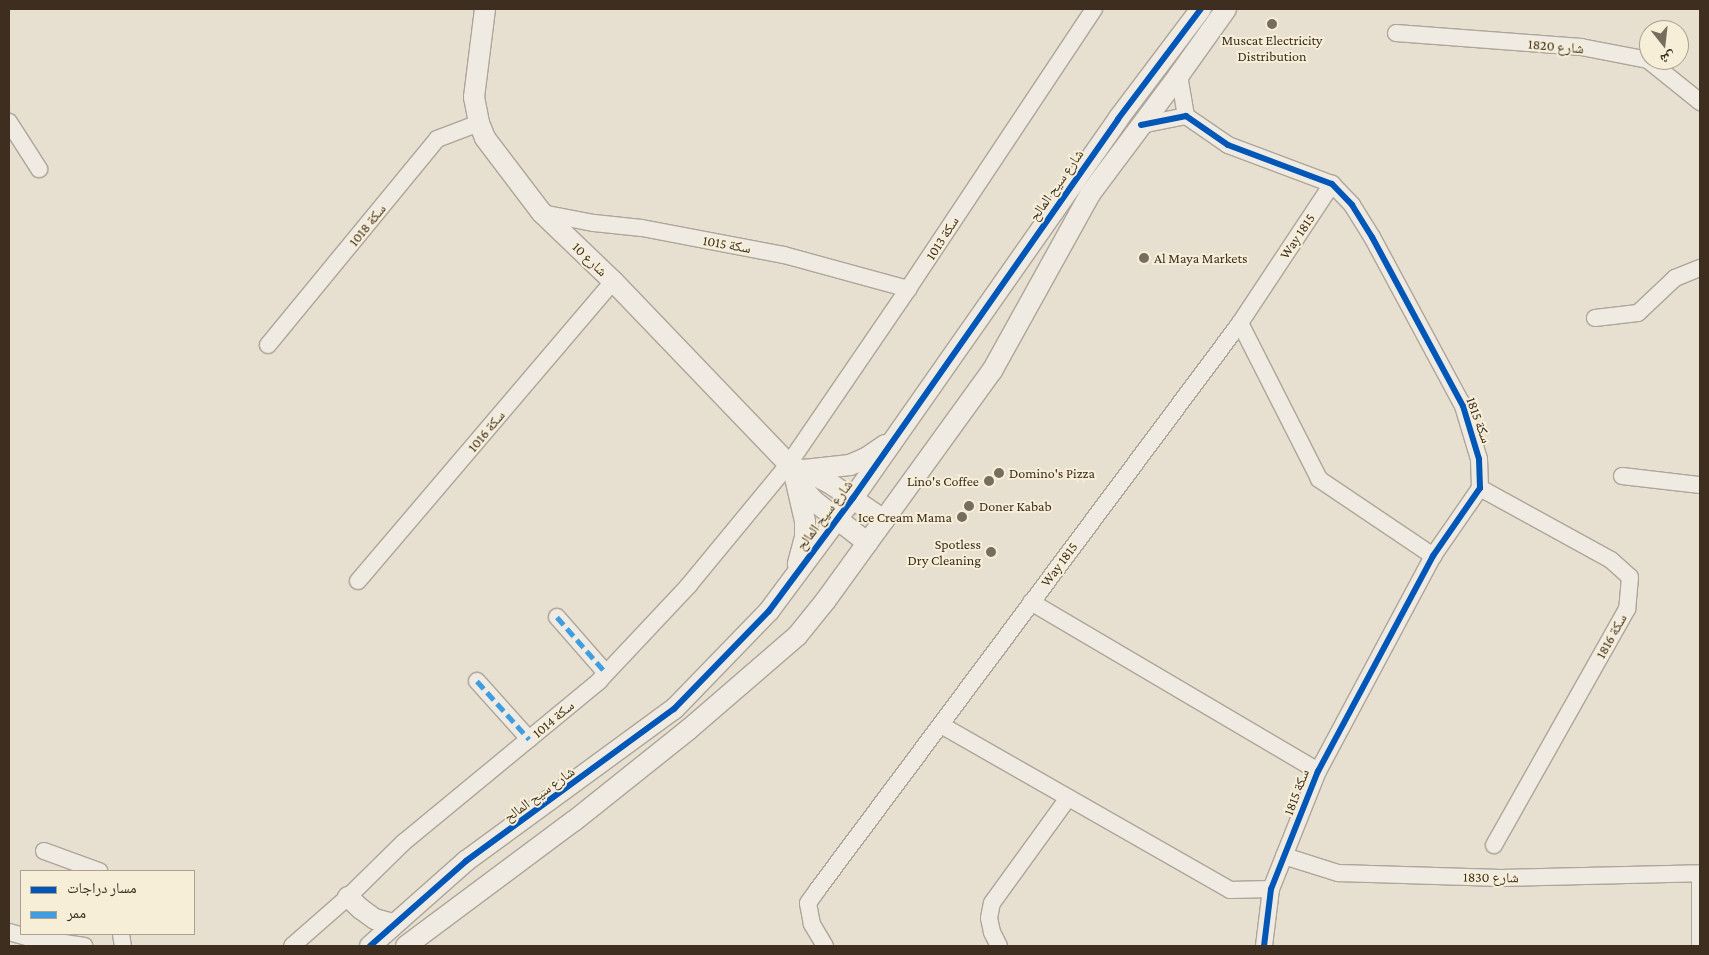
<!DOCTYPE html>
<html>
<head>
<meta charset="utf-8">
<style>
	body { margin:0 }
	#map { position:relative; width:1709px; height:955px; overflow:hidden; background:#e7e0d1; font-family:"Crimson Pro","Noto Naskh Arabic",serif }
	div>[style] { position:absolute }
	.roads { filter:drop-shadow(1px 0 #ada599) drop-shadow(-1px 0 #ada599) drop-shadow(0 1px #ada599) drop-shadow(0 -1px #ada599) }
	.minor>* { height:16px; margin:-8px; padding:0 8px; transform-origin:8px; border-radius:8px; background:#efebe3 }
	.tertiary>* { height:20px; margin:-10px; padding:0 10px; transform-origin:10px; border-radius:10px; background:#efebe3 }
	.quiet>* { height:5px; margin-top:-2.5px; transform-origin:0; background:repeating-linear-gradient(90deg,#3f9de0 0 10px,transparent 0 15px) }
	.cycleway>* { height:6px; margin:-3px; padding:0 3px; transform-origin:3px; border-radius:3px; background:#0057b8 }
	.dots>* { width:14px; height:14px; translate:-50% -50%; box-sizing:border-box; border:2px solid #f7eed8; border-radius:50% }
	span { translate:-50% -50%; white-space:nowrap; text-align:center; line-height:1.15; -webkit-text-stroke:4px #f7eed8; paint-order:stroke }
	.poi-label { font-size:14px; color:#3d2e20 }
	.left { translate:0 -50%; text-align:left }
	.right { translate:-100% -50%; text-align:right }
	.street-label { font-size:14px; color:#3d2e20 }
	.frame { position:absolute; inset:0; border:10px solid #3d2e20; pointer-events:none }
	.legend { position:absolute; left:20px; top:870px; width:175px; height:65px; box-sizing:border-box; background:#f7eed8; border:1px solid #ada18e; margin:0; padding:6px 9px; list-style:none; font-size:15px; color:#3d2e20 }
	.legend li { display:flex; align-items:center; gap:10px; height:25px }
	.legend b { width:25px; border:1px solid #ada18e }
	.north { position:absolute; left:1639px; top:20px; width:50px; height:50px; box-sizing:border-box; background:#f7eed8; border:1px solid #ada18e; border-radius:50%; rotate:164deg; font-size:14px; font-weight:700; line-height:20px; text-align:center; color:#3d2e20 }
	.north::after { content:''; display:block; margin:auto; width:18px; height:22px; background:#786c5e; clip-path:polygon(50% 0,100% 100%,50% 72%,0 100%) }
</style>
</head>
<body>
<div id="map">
	<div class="roads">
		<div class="minor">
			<div style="left:1396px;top:33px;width:186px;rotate:4.3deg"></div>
			<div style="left:1581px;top:47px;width:68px;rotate:11deg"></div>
			<div style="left:1648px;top:60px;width:67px;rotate:38.9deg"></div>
			<div style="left:1179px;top:75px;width:42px;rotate:80.3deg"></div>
			<div style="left:9px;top:122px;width:56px;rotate:57.4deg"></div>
			<div style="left:1141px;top:125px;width:46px;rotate:-11.3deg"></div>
			<div style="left:1186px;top:116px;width:51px;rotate:34.6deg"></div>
			<div style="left:1228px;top:145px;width:111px;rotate:20.6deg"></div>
			<div style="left:1332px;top:184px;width:29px;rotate:46deg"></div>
			<div style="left:1352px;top:205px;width:38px;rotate:58deg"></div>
			<div style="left:1372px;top:237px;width:192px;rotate:61.7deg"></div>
			<div style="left:1463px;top:406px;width:55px;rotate:73.2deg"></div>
			<div style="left:1479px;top:459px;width:29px;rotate:88deg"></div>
			<div style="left:1480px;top:488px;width:83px;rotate:124.7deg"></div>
			<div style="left:1433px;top:556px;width:244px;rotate:118.1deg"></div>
			<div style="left:1318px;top:771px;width:127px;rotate:111.7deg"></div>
			<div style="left:1271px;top:889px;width:57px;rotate:97deg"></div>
			<div style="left:542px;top:213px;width:53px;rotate:10.9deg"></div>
			<div style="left:594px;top:223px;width:48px;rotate:5.9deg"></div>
			<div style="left:642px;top:228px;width:145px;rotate:10.8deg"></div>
			<div style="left:784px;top:255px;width:129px;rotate:15.3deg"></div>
			<div style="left:1595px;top:318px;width:43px;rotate:-6.6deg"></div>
			<div style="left:1638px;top:313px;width:51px;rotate:-43.4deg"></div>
			<div style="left:1675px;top:278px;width:27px;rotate:-22deg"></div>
			<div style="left:1240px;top:323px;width:175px;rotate:63.1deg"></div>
			<div style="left:1319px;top:479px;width:138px;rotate:34deg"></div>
			<div style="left:268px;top:345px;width:266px;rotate:-50.6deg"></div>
			<div style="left:437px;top:139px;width:45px;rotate:-20.9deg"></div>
			<div style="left:1622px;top:476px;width:79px;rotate:6.6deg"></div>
			<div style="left:1480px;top:488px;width:149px;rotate:28.8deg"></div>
			<div style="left:1611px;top:560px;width:25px;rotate:42deg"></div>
			<div style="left:1630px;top:577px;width:32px;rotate:95deg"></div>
			<div style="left:1627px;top:609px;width:271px;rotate:119.4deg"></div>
			<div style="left:358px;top:581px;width:394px;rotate:-49.6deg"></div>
			<div style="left:1031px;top:602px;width:333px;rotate:30.5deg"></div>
			<div style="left:557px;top:617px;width:74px;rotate:48.8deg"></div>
			<div style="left:477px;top:681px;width:78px;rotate:48.1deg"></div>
			<div style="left:941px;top:725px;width:333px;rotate:29.7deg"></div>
			<div style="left:1230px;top:890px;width:41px;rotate:-1.4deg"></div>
			<div style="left:44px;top:851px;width:59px;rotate:20deg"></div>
			<div style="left:1284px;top:856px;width:57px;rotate:17.5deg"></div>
			<div style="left:1338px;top:873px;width:163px;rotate:1.8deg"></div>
			<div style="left:1501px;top:878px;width:199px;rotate:-1.4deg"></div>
			<div style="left:9px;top:932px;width:22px;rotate:16deg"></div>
			<div style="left:30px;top:938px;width:55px;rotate:8.4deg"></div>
			<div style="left:121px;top:934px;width:12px;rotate:81deg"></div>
			<div style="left:292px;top:946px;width:74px;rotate:-41.2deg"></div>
			<div style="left:348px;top:897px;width:78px;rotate:-44.5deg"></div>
			<div style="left:404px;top:842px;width:253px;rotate:-39.5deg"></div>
			<div style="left:599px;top:681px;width:132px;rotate:-46.8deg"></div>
			<div style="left:689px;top:585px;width:156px;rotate:-50.5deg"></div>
			<div style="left:788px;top:465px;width:213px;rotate:-55.7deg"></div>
			<div style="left:908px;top:289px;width:336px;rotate:-56.4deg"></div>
			<div style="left:825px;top:946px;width:26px;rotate:-121deg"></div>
			<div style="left:812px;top:924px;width:21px;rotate:-101deg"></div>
			<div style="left:808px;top:903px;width:17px;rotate:-54deg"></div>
			<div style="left:818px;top:889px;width:706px;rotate:-53.29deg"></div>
			<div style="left:1240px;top:323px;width:167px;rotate:-56.5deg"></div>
			<div style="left:999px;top:946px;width:16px;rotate:-117deg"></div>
			<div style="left:992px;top:932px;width:14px;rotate:-102deg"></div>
			<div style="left:989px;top:918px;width:15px;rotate:-79deg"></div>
			<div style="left:992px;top:903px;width:130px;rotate:-54.1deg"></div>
			<div style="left:1700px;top:946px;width:72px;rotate:-90deg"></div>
		</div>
		<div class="tertiary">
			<div style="left:485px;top:9px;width:89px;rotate:97.1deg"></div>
			<div style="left:474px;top:97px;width:26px;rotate:79deg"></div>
			<div style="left:479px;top:123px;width:16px;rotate:68deg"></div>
			<div style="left:485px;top:138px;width:94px;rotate:52.8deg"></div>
			<div style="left:542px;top:213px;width:98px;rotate:43.8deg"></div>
			<div style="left:613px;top:281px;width:260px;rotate:46.2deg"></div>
			<div style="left:793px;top:469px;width:11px;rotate:5deg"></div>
			<div style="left:804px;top:470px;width:46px;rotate:-6.2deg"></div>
			<div style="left:850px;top:465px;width:17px;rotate:-24deg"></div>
			<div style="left:866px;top:458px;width:23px;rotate:-34deg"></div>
			<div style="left:793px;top:469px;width:53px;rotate:77deg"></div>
			<div style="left:805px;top:521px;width:16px;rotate:90deg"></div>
			<div style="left:805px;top:537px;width:28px;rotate:105deg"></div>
			<div style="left:804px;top:470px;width:27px;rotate:27deg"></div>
			<div style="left:828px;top:482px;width:68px;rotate:34.2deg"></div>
			<div style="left:798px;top:483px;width:24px;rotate:48deg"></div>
			<div style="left:814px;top:501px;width:68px;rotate:37.9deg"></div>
			<div style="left:348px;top:897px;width:18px;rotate:43deg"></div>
			<div style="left:361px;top:909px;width:17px;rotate:36deg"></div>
			<div style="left:375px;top:919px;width:18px;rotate:16deg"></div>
			<div style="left:370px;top:946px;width:128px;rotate:-41.5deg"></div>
			<div style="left:466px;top:861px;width:258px;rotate:-36.2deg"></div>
			<div style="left:674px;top:709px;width:136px;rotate:-45.9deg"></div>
			<div style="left:769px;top:611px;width:141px;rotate:-53.4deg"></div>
			<div style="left:853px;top:498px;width:462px;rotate:-55deg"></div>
			<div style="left:1118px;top:119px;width:138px;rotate:-53deg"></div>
			<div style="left:406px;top:946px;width:209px;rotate:-36.7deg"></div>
			<div style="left:574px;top:821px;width:146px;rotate:-38.6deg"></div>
			<div style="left:688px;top:730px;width:144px;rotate:-40.8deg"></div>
			<div style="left:797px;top:636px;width:46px;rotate:-51.1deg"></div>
			<div style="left:826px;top:600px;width:283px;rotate:-54.1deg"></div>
			<div style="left:992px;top:371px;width:202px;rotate:-61deg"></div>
			<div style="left:1090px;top:194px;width:149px;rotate:-53.2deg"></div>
			<div style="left:1179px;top:75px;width:81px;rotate:-54.5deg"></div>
		</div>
	</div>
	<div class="quiet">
		<div style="left:557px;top:617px;width:74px;rotate:48.8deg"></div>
		<div style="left:477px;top:681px;width:78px;rotate:48.1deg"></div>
	</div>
	<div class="cycleway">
		<div style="left:1141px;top:125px;width:46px;rotate:-11.3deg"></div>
		<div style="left:1186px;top:116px;width:51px;rotate:34.6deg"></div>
		<div style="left:1228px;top:145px;width:111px;rotate:20.6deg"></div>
		<div style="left:1332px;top:184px;width:29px;rotate:46deg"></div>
		<div style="left:1352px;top:205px;width:38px;rotate:58deg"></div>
		<div style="left:1372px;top:237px;width:192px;rotate:61.7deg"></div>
		<div style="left:1463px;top:406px;width:55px;rotate:73.2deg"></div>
		<div style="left:1479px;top:459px;width:29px;rotate:88deg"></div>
		<div style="left:1480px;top:488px;width:83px;rotate:124.7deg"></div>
		<div style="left:1433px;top:556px;width:244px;rotate:118.1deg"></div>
		<div style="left:1318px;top:771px;width:127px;rotate:111.7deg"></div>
		<div style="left:1271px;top:889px;width:57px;rotate:97deg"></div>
		<div style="left:370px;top:946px;width:128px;rotate:-41.5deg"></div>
		<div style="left:466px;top:861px;width:258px;rotate:-36.2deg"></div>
		<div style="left:674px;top:709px;width:136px;rotate:-45.9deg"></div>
		<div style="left:769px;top:611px;width:141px;rotate:-53.4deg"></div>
		<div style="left:853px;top:498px;width:462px;rotate:-55deg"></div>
		<div style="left:1118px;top:119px;width:138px;rotate:-53deg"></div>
	</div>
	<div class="dots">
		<div style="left:1272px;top:24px;background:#786c5e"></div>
		<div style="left:1144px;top:258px;background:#786c5e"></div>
		<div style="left:999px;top:473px;background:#786c5e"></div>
		<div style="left:989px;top:481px;background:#786c5e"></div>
		<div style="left:969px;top:506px;background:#786c5e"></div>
		<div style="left:962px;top:517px;background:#786c5e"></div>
		<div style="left:991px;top:552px;background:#786c5e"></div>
	</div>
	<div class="poi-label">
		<span style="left:1272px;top:48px">Muscat Electricity<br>Distribution</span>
		<span class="left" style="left:1154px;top:258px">Al Maya Markets</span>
		<span class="left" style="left:1009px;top:473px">Domino's Pizza</span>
		<span class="right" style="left:979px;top:481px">Lino's Coffee</span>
		<span class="left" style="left:979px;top:506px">Doner Kabab</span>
		<span class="right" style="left:952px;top:517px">Ice Cream Mama</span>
		<span class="right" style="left:981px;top:552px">Spotless<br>Dry Cleaning</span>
	</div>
	<div class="street-label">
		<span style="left:1556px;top:46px;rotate:5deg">1820 شارع</span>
		<span style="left:1056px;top:185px;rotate:-55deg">شارع سيح المالح</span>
		<span style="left:367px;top:225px;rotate:-51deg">سكة 1018</span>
		<span style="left:1297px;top:236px;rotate:-56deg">Way 1815</span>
		<span style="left:942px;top:238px;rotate:-57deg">سكة 1013</span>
		<span style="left:727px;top:244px;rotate:10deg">سكة 1015</span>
		<span style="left:590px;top:259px;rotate:44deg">شارع 10</span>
		<span style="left:1479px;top:420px;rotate:70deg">سكة 1815</span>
		<span style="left:486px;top:431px;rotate:-50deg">سكة 1016</span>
		<span style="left:824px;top:515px;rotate:-53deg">شارع سيح المالح</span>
		<span style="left:1059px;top:564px;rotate:-53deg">Way 1815</span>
		<span style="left:1611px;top:636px;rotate:-61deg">سكة 1816</span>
		<span style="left:553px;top:719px;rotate:-40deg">سكة 1014</span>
		<span style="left:1296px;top:792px;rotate:-69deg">سكة 1815</span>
		<span style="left:539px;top:794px;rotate:-36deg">شارع سيح المالح</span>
		<span style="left:1491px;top:877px;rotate:1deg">1830 شارع</span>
	</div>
	<div class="frame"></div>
	<ul class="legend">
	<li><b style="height:6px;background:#0057b8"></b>مسار دراجات</li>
	<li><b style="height:6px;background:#3f9de0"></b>ممر</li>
	</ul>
	<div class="north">ش</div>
</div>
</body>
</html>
